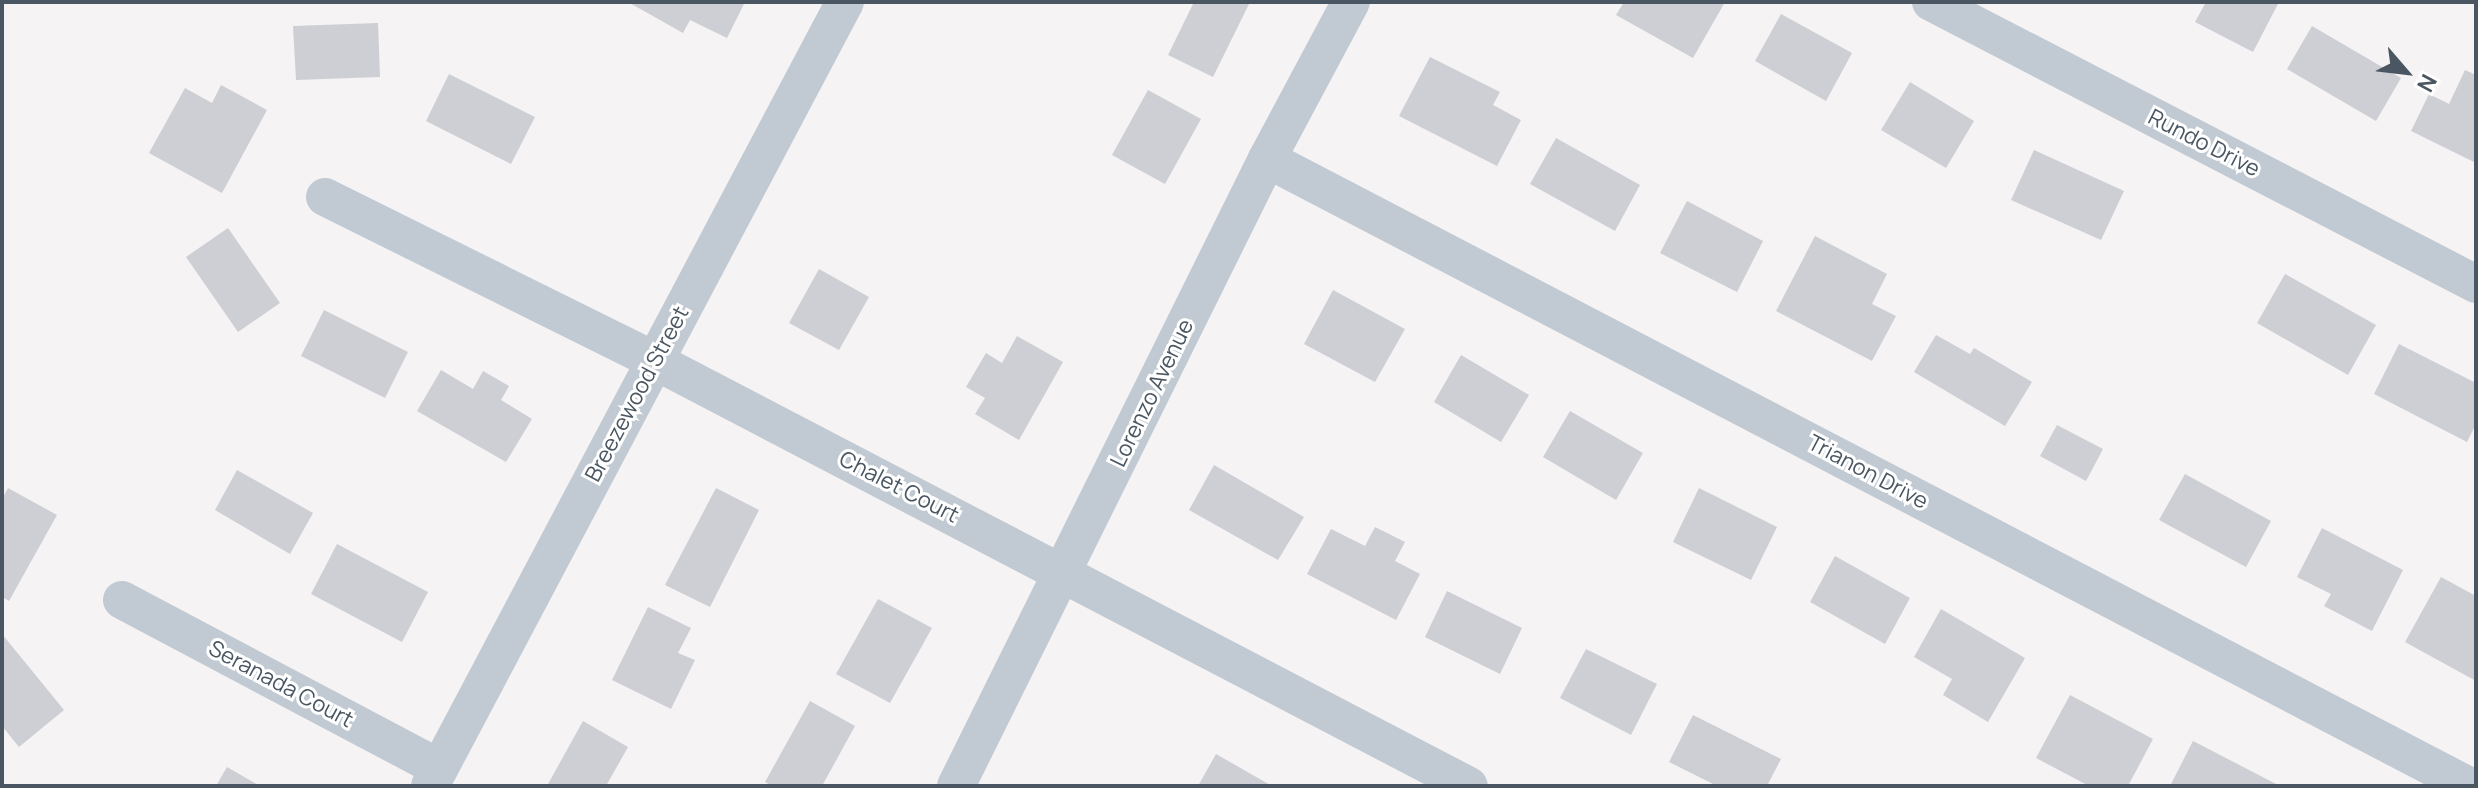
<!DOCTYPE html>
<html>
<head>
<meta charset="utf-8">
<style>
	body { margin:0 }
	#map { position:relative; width:2478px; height:788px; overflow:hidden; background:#f5f3f3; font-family:Manrope,sans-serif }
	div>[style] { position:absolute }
	.building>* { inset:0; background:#cdcfd5 }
	.minor>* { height:38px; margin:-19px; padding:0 19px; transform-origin:19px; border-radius:19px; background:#c1cad2 }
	span { translate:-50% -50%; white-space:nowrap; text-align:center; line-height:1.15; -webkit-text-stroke:6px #fff; paint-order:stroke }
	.street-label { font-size:22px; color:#4a5661 }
	.frame { position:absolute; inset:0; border:4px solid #4a5661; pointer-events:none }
	.north { position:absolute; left:2366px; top:32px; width:80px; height:80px; -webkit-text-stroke:6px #fff; paint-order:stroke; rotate:118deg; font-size:22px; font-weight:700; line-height:32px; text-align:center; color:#4a5661 }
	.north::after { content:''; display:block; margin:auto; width:28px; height:36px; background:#4a5661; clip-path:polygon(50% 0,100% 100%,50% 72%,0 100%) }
</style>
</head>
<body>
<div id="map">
	<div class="building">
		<div style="clip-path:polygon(628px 2px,745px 2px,727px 38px,690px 20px,683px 33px)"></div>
		<div style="clip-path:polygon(1194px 2px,1250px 2px,1213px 77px,1168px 55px)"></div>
		<div style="clip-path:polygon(1624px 2px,1725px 2px,1693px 58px,1616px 15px)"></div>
		<div style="clip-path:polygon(2206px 2px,2279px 2px,2253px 52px,2195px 22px)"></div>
		<div style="clip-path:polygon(1781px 14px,1852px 53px,1826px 101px,1755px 61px)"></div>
		<div style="clip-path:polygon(378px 23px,380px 77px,296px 80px,293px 26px)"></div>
		<div style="clip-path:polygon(2312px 26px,2401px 78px,2376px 121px,2287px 69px)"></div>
		<div style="clip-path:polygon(1430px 57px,1500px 92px,1493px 105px,1521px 120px,1497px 166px,1399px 116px)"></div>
		<div style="clip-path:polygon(2465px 70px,2476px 75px,2476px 163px,2411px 131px,2429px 94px,2449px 104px)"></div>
		<div style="clip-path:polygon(449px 74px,535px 117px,511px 164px,426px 121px)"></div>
		<div style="clip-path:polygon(1910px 82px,1974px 121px,1946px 168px,1881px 130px)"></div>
		<div style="clip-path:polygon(221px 85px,267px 110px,222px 193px,149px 153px,185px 88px,212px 103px)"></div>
		<div style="clip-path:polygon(1148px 90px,1201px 119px,1165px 184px,1112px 155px)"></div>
		<div style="clip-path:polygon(1556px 138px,1640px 185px,1615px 231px,1530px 184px)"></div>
		<div style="clip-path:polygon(2034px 150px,2124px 191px,2101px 240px,2011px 200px)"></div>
		<div style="clip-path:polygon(1687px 201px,1763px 241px,1737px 292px,1660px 253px)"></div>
		<div style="clip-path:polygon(228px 228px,280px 303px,238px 332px,186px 257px)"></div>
		<div style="clip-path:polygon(1815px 236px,1887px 274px,1872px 304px,1896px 316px,1872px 361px,1776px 311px)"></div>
		<div style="clip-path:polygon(819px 269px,869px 297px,839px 350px,789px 323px)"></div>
		<div style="clip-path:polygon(2285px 274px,2376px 325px,2348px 375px,2257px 323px)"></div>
		<div style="clip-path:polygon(1333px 290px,1405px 329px,1375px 382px,1304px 344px)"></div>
		<div style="clip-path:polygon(324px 310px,408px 352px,385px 398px,301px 356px)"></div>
		<div style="clip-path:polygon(1936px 335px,1970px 354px,1974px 348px,2032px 382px,2005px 426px,1914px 372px)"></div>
		<div style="clip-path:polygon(1017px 336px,1063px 362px,1019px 440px,975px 414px,985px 398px,966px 387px,986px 353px,1002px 363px)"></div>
		<div style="clip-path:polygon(2399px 344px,2476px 383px,2476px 424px,2467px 442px,2374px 394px)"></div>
		<div style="clip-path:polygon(1461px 355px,1529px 395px,1501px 442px,1434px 402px)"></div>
		<div style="clip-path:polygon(441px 370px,473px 389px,483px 371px,509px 386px,501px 400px,532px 419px,506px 462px,417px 411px)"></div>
		<div style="clip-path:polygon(1570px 411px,1643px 453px,1616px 500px,1543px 457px)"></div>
		<div style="clip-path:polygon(2057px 425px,2103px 449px,2086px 481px,2040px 456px)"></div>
		<div style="clip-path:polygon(1214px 465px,1304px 517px,1278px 560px,1189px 510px)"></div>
		<div style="clip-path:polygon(237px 470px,313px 513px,290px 554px,215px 510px)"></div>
		<div style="clip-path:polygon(2185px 474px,2271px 521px,2246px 567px,2159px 520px)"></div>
		<div style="clip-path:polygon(8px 488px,57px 515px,9px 601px,2px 597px,2px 499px)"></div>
		<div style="clip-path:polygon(716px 488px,759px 510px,710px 607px,665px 585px)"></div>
		<div style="clip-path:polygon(1699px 488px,1777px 527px,1751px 580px,1673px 542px)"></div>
		<div style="clip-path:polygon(1375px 527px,1405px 542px,1395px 561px,1420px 574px,1396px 620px,1307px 574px,1331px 529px,1365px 546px)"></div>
		<div style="clip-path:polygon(2322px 528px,2403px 570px,2372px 631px,2324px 606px,2331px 594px,2297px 577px)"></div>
		<div style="clip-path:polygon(337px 544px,428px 592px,402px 642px,311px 594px)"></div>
		<div style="clip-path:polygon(1835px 556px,1910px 598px,1885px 644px,1810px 602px)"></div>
		<div style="clip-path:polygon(2441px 577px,2476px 596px,2476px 681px,2405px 642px)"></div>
		<div style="clip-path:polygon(1447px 591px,1522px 628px,1500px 674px,1425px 637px)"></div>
		<div style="clip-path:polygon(878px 599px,932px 628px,890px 703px,836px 674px)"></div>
		<div style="clip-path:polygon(648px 607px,691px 628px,678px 653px,695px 660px,671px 709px,612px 680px)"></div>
		<div style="clip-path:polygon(1941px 609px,2025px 658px,1988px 722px,1943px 695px,1952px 679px,1914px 657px)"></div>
		<div style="clip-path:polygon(2px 634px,64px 710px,19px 747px,2px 726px)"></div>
		<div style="clip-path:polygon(1586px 649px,1657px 684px,1631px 735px,1560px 698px)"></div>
		<div style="clip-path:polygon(2070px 695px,2153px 739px,2128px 786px,2089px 786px,2036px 758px)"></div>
		<div style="clip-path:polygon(810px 701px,855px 726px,822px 786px,772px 786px,765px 782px)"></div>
		<div style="clip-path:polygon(1693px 715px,1781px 759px,1767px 786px,1717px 786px,1669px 762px)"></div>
		<div style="clip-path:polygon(583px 721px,628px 747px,606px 786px,547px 786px)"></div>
		<div style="clip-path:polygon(2193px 741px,2280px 786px,2170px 786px)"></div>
		<div style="clip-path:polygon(1216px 754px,1272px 786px,1198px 786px)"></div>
		<div style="clip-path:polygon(227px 767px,260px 786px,216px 786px)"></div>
	</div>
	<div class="minor">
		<div style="left:1931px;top:2px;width:614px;rotate:27.36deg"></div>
		<div style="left:1267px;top:159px;width:1356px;rotate:27.55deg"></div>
		<div style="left:325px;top:197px;width:369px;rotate:26.4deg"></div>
		<div style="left:655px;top:361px;width:918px;rotate:27.57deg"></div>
		<div style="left:122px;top:600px;width:359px;rotate:27.9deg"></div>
		<div style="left:430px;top:786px;width:887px;rotate:-62.11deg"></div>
		<div style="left:956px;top:786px;width:700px;rotate:-63.62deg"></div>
		<div style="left:1267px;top:159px;width:178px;rotate:-61.9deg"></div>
	</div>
	<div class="street-label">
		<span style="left:2204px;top:143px;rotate:27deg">Rundo Drive</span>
		<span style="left:1152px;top:393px;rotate:-64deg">Lorenzo Avenue</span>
		<span style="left:637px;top:394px;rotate:-62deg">Breezewood Street</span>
		<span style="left:1868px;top:472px;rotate:28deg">Trianon Drive</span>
		<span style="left:899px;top:487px;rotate:27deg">Chalet Court</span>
		<span style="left:281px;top:684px;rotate:28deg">Seranada Court</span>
	</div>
	<div class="frame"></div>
	<div class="north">N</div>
</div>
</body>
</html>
